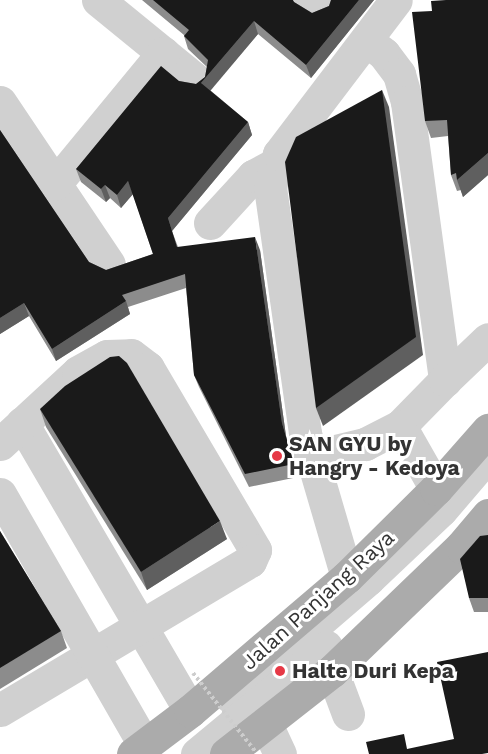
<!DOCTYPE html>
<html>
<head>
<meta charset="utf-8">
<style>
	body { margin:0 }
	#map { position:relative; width:488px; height:754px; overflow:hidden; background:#fff; font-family:"Work Sans",sans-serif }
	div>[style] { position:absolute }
	.minor>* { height:33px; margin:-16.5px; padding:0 16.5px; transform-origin:16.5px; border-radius:16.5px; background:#d0d0d0 }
	.major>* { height:33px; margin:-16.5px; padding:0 16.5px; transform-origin:16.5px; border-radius:16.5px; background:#ababab }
	.path-bridge>* { height:4px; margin-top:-2px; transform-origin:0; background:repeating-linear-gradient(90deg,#cdcdcd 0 3px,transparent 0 6px) }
	.wall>* { inset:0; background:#8c8c8c }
	.shaded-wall>* { inset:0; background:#5f5f5f }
	.building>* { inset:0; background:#1a1a1a }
	.dots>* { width:16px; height:16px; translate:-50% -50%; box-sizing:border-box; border:3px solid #fff; border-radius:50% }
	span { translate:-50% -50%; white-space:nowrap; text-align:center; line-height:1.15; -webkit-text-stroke:6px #fff; paint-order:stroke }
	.poi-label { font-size:21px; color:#333; font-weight:700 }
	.left { translate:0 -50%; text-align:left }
	.street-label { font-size:21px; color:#333 }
</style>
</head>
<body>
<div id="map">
	<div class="minor">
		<div style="left:98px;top:0;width:125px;rotate:39.2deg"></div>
		<div style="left:310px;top:0;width:11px;rotate:38deg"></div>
		<div style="left:367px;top:41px;width:21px;rotate:37deg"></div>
		<div style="left:384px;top:54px;width:25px;rotate:53deg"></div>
		<div style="left:399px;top:74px;width:29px;rotate:74deg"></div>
		<div style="left:407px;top:102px;width:281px;rotate:82.2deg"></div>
		<div style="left:445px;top:380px;width:64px;rotate:134.4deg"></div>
		<div style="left:400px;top:426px;width:73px;rotate:60.3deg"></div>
		<div style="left:0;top:102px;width:195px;rotate:56.1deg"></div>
		<div style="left:55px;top:184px;width:170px;rotate:-50.5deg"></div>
		<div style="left:210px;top:223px;width:64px;rotate:-47.5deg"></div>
		<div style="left:253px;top:176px;width:21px;rotate:-28deg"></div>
		<div style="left:445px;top:380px;width:59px;rotate:-43.6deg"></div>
		<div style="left:22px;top:423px;width:333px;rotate:59.7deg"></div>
		<div style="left:0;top:444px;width:106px;rotate:-42.7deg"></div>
		<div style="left:78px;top:372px;width:33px;rotate:-29deg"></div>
		<div style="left:107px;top:356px;width:24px;rotate:-2deg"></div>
		<div style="left:131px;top:355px;width:21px;rotate:37deg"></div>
		<div style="left:148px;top:368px;width:211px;rotate:59.5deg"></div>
		<div style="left:255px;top:550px;width:12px;rotate:114deg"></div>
		<div style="left:250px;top:561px;width:291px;rotate:149.2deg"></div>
		<div style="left:310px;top:457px;width:57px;rotate:-13.3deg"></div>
		<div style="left:365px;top:444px;width:39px;rotate:-27deg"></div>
		<div style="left:0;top:494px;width:291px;rotate:60.1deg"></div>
		<div style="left:347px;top:577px;width:150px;rotate:-106.3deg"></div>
		<div style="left:305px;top:433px;width:248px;rotate:-98.1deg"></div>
		<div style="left:270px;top:187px;width:34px;rotate:-75deg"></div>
		<div style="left:279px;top:154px;width:193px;rotate:-52.8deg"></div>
		<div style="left:332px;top:671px;width:46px;rotate:69.6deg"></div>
		<div style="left:231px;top:697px;width:181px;rotate:-40.7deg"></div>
		<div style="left:368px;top:579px;width:100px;rotate:-43.4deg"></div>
		<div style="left:441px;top:510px;width:72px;rotate:-49.5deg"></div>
		<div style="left:266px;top:724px;width:33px;rotate:65deg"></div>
		<div style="left:197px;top:754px;width:168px;rotate:-39.7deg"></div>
	</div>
	<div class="major">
		<div style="left:133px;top:754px;width:71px;rotate:-37deg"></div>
		<div style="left:190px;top:711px;width:206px;rotate:-40.5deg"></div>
		<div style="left:347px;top:577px;width:125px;rotate:-44.7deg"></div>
		<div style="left:436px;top:489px;width:79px;rotate:-48.6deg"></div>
		<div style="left:226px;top:754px;width:135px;rotate:-38.1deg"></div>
		<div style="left:332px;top:671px;width:179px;rotate:-43.9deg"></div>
		<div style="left:461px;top:547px;width:42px;rotate:-49.8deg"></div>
	</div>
	<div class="path-bridge">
		<div style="left:193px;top:673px;width:100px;rotate:51.5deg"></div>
	</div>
	<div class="wall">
		<div style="clip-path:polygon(142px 0,293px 0,294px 2px,312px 13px,329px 6px,331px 0,374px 0,311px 78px,258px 34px,210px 90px,248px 122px,252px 135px,172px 231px,178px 247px,260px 250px,286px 436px,298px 477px,249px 487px,199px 387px,194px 375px,186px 288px,128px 307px,130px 314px,56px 361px,29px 316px,0 334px,0 130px,89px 262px,106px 270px,153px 254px,133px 194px,121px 208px,110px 198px,106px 202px,81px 182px,76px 169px,179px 81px,196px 84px,205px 77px,207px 67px,188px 49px,184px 36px,184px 35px)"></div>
		<div style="clip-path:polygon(488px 0,488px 175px,463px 197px,461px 190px,457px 191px,451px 175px,448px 136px,431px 138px,425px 121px,432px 11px)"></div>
		<div style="clip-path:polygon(40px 409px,227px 539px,147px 590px,46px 427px)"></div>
		<div style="clip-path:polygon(0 531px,61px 631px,67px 648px,0 689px)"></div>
		<div style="clip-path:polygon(488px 535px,488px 612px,474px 612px,469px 598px)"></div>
	</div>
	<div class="shaded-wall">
		<div style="clip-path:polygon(359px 0,374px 0,311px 78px,306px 65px)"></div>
		<div style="clip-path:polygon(254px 21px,258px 34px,206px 96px,201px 83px)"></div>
		<div style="clip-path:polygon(382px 90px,389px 107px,423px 355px,323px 426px,316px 408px)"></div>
		<div style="clip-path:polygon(248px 122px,252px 135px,172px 231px,168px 218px)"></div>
		<div style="clip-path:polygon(488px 153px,488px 175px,463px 197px,457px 180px)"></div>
		<div style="clip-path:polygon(128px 181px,133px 194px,121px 208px,117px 195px)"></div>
		<div style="clip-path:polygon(105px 185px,110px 198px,106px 202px,101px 189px)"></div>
		<div style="clip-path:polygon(255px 237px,260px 250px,286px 436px,298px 477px,282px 423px)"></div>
		<div style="clip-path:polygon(126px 301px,130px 314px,56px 361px,52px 349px)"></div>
		<div style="clip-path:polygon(24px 303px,29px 316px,0 334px,0 318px)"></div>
		<div style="clip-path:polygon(220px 521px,227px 539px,147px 590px,141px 572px)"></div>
	</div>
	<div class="building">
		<div style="clip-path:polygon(153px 0,293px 0,294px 2px,312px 13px,329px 6px,331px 0,359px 0,306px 65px,254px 21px,201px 83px,248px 122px,168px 218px,177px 247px,255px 237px,282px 423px,294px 464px,245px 474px,194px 375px,185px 274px,122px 295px,126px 301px,52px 349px,24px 303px,0 318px,0 130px,89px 262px,106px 270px,153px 254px,128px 181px,117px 195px,105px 185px,101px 189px,76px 169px,161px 66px,179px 81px,196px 84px,205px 77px,208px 60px,184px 36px,189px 30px)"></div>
		<div style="clip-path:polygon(446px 0,488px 0,488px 153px,457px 180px,456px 173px,451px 175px,447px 120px,425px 121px,412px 12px,432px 11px,431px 1px)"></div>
		<div style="clip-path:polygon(382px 90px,416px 337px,316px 408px,285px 162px,296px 137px)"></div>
		<div style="clip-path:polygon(119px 356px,127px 363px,220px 521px,141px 572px,40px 409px,65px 386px,110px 357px)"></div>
		<div style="clip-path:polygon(0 531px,61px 631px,0 668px)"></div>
		<div style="clip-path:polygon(488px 535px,488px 598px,469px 598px,460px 559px,480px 536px)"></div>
		<div style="clip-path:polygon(488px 652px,488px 753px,482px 754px,369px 754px,366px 742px,404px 734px,407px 749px,454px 739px,437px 662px)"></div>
	</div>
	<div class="dots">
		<div style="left:277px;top:456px;background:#e63946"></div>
		<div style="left:280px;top:671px;background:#e63946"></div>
	</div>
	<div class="poi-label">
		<span class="left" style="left:289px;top:456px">SAN GYU by<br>Hangry - Kedoya</span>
		<span class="left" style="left:292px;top:671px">Halte Duri Kepa</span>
	</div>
	<div class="street-label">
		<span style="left:318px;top:600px;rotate:-42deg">Jalan Panjang Raya</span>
	</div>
</div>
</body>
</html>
